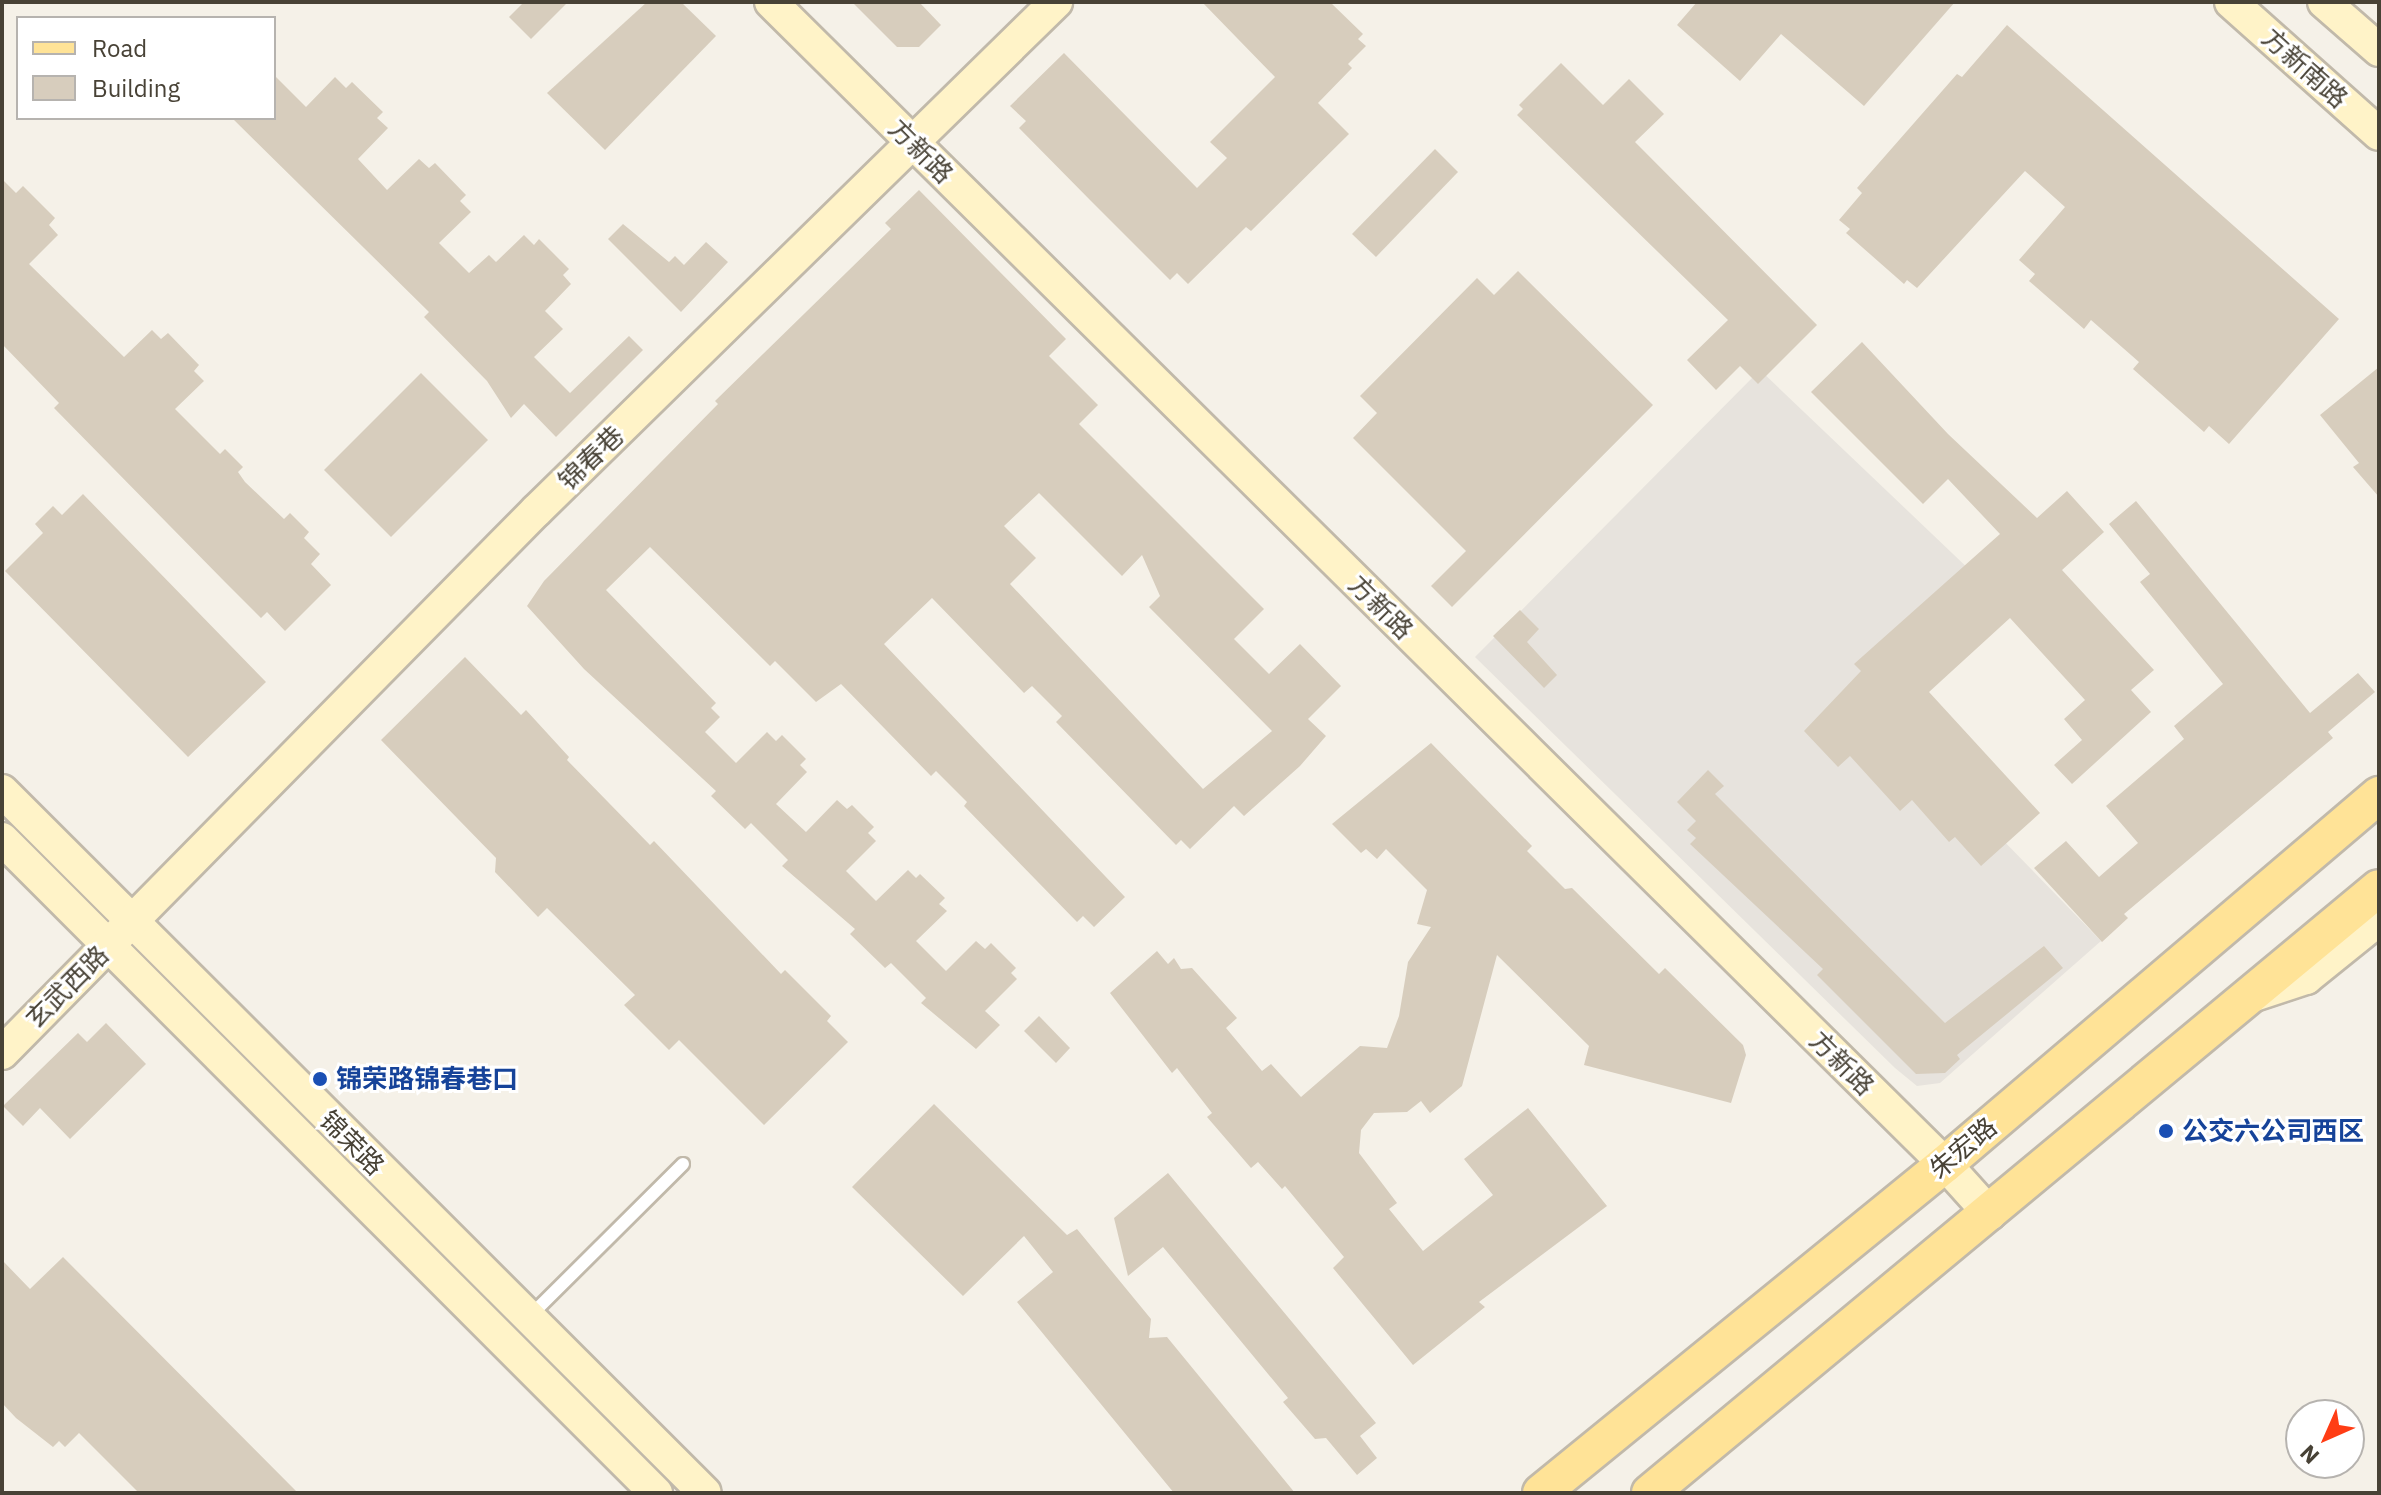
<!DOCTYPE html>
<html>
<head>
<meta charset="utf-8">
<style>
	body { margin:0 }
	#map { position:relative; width:2381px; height:1495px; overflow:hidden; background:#f5f1e8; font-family:"IBM Plex Sans","Noto Sans SC",sans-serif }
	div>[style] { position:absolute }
	.industrial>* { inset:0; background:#e7e3dd }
	.building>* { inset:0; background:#d7cdbd }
	.roads { filter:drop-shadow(2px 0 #c1b9aa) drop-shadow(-2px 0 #c1b9aa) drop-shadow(0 2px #c1b9aa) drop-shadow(0 -2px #c1b9aa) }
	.lane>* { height:12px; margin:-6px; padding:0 6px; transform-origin:6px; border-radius:6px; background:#fff }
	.secondary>* { height:32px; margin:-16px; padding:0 16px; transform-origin:16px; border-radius:16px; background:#fff3c8 }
	.primary>* { height:36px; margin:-18px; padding:0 18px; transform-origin:18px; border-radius:18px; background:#ffe397 }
	.dots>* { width:22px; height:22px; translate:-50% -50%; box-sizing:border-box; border:4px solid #fff; border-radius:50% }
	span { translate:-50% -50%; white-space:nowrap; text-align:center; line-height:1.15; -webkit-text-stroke:6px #fff; paint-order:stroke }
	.street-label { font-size:26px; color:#484236 }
	.transit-label { font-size:26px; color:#164399; font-weight:700 }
	.left { translate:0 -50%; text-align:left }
	.frame { position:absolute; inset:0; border:4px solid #484236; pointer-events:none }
	.legend { position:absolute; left:16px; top:16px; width:260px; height:104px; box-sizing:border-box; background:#fff; border:2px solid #b6b3af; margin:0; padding:10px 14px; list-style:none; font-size:24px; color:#484236 }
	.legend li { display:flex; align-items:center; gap:16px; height:40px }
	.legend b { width:40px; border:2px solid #b6b3af }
	.north { position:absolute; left:2285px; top:1399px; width:80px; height:80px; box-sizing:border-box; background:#fff; border:2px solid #b6b3af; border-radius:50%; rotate:225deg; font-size:22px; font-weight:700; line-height:32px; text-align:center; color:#484236 }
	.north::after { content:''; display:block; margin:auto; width:28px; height:36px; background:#ff3d15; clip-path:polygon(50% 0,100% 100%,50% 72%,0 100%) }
</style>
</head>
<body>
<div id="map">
	<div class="industrial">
		<div style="clip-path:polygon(1760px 370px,1974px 574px,1851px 684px,2101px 941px,1940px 1083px,1917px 1086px,1895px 1068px,1475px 657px)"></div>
	</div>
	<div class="building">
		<div style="clip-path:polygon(524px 2px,568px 2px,531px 39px,509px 17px)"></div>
		<div style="clip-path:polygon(647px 2px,681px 2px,716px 36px,605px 150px,547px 93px)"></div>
		<div style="clip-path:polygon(852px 2px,919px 2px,941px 25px,919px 47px,897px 47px)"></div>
		<div style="clip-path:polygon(1202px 2px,1330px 2px,1363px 34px,1358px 39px,1366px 46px,1348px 64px,1352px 68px,1318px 103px,1349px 134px,1251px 231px,1246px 227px,1188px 284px,1177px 273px,1170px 280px,1090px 200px,1019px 128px,1026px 121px,1010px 106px,1064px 53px,1197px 188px,1227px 158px,1210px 142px,1275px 77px)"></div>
		<div style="clip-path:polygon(1697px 2px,1955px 2px,1864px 106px,1781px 34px,1740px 81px,1677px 25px)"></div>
		<div style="clip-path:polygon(2007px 25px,2339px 319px,2229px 444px,2209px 426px,2204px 432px,2133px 369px,2139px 362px,2091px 320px,2084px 329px,2029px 281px,2035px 274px,2019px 260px,2065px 207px,2025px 171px,1917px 288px,1907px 280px,1904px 284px,1846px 233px,1850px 229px,1839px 220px,1862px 193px,1857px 188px,1957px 74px,1962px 77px)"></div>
		<div style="clip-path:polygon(1561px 63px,1603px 105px,1629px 79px,1664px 114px,1635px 142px,1817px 325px,1758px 384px,1740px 366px,1716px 390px,1687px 360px,1728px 320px,1517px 115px,1523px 109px,1519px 105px)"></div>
		<div style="clip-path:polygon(274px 75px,306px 107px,335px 77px,346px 88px,352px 82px,383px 112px,377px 118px,388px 128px,358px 159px,387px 190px,419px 159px,429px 168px,435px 163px,466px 195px,460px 201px,471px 212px,439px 243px,469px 273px,489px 255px,496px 262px,524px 235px,534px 245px,539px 239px,569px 269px,563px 275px,571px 284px,545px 311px,563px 329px,534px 357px,570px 393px,629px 336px,643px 350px,556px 437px,524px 404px,511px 418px,487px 381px,424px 317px,429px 312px,232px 118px,274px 118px)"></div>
		<div style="clip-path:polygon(1435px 149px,1458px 172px,1376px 257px,1352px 234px)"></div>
		<div style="clip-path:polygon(2px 179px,16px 193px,23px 186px,55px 218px,49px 225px,58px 235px,29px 264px,124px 357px,152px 330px,161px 339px,168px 333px,199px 365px,194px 371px,204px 381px,175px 409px,220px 454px,225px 449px,243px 467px,238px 472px,245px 482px,284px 519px,290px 513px,309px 532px,304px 538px,320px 554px,311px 564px,331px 585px,285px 631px,267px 612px,261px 618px,225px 582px,54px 408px,59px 403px,2px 344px)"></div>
		<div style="clip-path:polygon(evenodd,919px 190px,1066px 339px,1049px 356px,1098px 405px,1079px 424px,1264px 609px,1234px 639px,1269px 674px,1300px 644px,1341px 686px,1308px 719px,1326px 736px,1300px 766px,1244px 816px,1234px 806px,1190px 849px,1181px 840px,1176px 845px,1056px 722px,1062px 716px,1032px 686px,1024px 693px,932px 598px,884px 644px,1125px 897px,1094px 927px,1083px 916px,1077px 922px,964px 806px,967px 802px,936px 771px,931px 776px,841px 684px,816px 702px,775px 661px,770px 666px,650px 547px,606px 590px,716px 703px,711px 708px,720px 717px,705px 732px,736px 763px,767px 732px,776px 741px,782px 735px,806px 759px,800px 765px,807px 772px,776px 804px,806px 832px,837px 800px,847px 809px,852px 805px,874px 827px,868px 833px,876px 841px,846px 871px,876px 901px,908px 870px,916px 878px,920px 874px,945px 898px,939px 904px,947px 911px,916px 941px,946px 971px,976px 941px,985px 949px,991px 943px,1016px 968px,1011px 973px,1017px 979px,985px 1011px,1000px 1025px,976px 1049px,921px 1003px,926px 998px,891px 963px,885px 968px,850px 934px,855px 929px,782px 866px,788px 860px,751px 823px,745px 829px,711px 796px,716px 791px,584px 669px,527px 606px,544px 581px,718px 404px,715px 401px,891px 229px,885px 223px,919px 190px,1039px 493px,1122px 576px,1142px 555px,1160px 596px,1149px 607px,1272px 731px,1203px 789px,1010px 584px,1036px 558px,1004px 526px,1039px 493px)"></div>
		<div style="clip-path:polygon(623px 224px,669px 262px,675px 256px,684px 265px,706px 242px,728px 262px,681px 312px,608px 239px)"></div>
		<div style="clip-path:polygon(1518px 271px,1653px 405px,1452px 607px,1431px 586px,1466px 551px,1353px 438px,1377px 413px,1360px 396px,1477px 278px,1494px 295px)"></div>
		<div style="clip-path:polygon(1862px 342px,1948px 434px,2037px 518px,2067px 491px,2104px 532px,2062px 570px,2154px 670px,2131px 690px,2151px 712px,2072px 784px,2054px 765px,2082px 740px,2064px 719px,2085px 700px,2010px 618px,1929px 692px,2040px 813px,1981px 866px,1955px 837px,1949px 842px,1912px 800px,1900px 811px,1850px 756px,1838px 767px,1804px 731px,1861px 671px,1854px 664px,2000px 534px,1948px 479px,1923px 504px,1811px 392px)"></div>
		<div style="clip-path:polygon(2379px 367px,2379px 497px,2353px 467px,2359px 463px,2320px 415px)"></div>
		<div style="clip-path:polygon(421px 373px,488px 440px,391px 537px,324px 470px)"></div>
		<div style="clip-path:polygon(83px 494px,266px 682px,188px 757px,5px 571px,43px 533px,35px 524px,53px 506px,62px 515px)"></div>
		<div style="clip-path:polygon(2136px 501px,2310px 713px,2358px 673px,2375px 692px,2328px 732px,2333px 738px,2124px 914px,2128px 918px,2102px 942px,2034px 868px,2066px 841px,2099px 877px,2138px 843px,2106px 806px,2184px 739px,2174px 726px,2223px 684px,2140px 582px,2150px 574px,2109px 524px)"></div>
		<div style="clip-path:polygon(1520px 610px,1539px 629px,1527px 642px,1557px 675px,1544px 688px,1493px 636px)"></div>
		<div style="clip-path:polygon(465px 657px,521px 715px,526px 710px,569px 757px,567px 760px,650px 845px,654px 841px,781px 974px,785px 970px,831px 1016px,827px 1021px,848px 1042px,764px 1125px,679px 1040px,669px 1050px,624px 1005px,635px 995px,547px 908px,538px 917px,495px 872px,496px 858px,381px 740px)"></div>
		<div style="clip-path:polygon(1431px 743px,1532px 846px,1527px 851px,1565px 889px,1572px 888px,1659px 974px,1665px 968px,1743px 1045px,1746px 1055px,1731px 1103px,1584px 1065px,1589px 1046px,1497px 955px,1462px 1086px,1430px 1113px,1421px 1101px,1407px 1112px,1374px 1113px,1361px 1130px,1359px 1153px,1397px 1203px,1389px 1209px,1423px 1251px,1493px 1195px,1464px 1159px,1528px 1108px,1607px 1206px,1479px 1302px,1485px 1307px,1413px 1365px,1333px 1268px,1344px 1257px,1285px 1186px,1282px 1189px,1258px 1162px,1251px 1168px,1207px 1117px,1212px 1113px,1177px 1068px,1172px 1073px,1110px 993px,1157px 951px,1168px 964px,1174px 958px,1181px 969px,1192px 968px,1237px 1018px,1226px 1028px,1262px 1071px,1271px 1064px,1301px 1097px,1360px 1046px,1387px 1048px,1399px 1016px,1408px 962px,1431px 927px,1417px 924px,1427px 890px,1386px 849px,1377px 859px,1366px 849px,1361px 853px,1332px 824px)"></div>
		<div style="clip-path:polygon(1708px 770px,1724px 786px,1715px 794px,1945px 1023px,2044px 946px,2063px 968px,1957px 1055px,1960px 1059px,1945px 1073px,1916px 1074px,1817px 975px,1823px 969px,1690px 844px,1696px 838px,1687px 830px,1696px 821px,1677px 802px)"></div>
		<div style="clip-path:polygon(1039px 1016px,1070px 1048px,1056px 1063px,1024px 1031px)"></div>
		<div style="clip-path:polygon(106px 1023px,146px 1064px,70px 1139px,40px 1108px,23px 1126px,3px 1106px,78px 1033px,87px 1042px)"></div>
		<div style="clip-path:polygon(934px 1104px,1067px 1235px,1077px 1229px,1151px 1319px,1149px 1338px,1167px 1337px,1295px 1493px,1174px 1493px,1017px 1302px,1053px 1272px,1024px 1236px,963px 1296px,852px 1187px)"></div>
		<div style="clip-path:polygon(1168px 1173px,1376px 1423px,1360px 1436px,1377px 1458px,1357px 1475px,1326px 1438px,1315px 1439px,1283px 1402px,1288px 1398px,1163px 1247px,1128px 1276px,1114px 1218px)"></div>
		<div style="clip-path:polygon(63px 1257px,298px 1493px,139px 1493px,79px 1433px,65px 1447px,59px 1441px,53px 1447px,16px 1418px,2px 1403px,2px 1260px,30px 1289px)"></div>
	</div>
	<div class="roads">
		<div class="lane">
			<div style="left:529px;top:1317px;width:217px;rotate:-44.8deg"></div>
		</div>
		<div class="secondary">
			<div style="left:771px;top:2px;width:1652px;rotate:44.71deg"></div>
			<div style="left:1945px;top:1164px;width:67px;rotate:48deg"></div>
			<div style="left:2231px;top:2px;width:198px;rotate:41.7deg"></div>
			<div style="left:2324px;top:2px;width:73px;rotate:41.1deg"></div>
			<div style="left:2px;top:791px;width:993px;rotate:44.96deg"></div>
			<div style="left:2px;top:839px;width:925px;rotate:45deg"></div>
			<div style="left:2254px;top:995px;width:55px;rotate:-18.1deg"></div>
			<div style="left:2306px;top:978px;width:94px;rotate:-38.9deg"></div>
			<div style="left:2px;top:1053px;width:761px;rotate:-45.43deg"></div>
			<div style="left:536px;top:511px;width:728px;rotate:-44.39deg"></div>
		</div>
		<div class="primary">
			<div style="left:1541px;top:1493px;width:521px;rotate:-39.16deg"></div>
			<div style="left:1945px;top:1164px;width:570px;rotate:-40.37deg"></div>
			<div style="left:1650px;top:1493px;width:947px;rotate:-39.69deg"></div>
		</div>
	</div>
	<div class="dots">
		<div style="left:320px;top:1079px;background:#1a4fb4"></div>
		<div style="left:2166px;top:1131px;background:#1a4fb4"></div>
	</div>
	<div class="street-label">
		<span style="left:2305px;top:68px;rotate:42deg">方新南路</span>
		<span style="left:921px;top:151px;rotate:45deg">方新路</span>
		<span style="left:591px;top:458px;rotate:-44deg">锦春巷</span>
		<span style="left:1381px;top:607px;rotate:45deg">方新路</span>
		<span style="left:67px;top:987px;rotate:-45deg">玄武西路</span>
		<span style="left:1842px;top:1063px;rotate:45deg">方新路</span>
		<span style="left:352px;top:1143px;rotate:45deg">锦荣路</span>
		<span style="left:1963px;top:1148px;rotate:-40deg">朱宏路</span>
	</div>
	<div class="transit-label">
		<span class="left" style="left:336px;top:1079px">锦荣路锦春巷口</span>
		<span class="left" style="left:2182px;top:1131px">公交六公司西区</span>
	</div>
	<div class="frame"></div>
	<ul class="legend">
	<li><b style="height:10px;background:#ffe397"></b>Road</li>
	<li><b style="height:22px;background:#d7cdbd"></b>Building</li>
	</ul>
	<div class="north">N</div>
</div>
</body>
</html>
